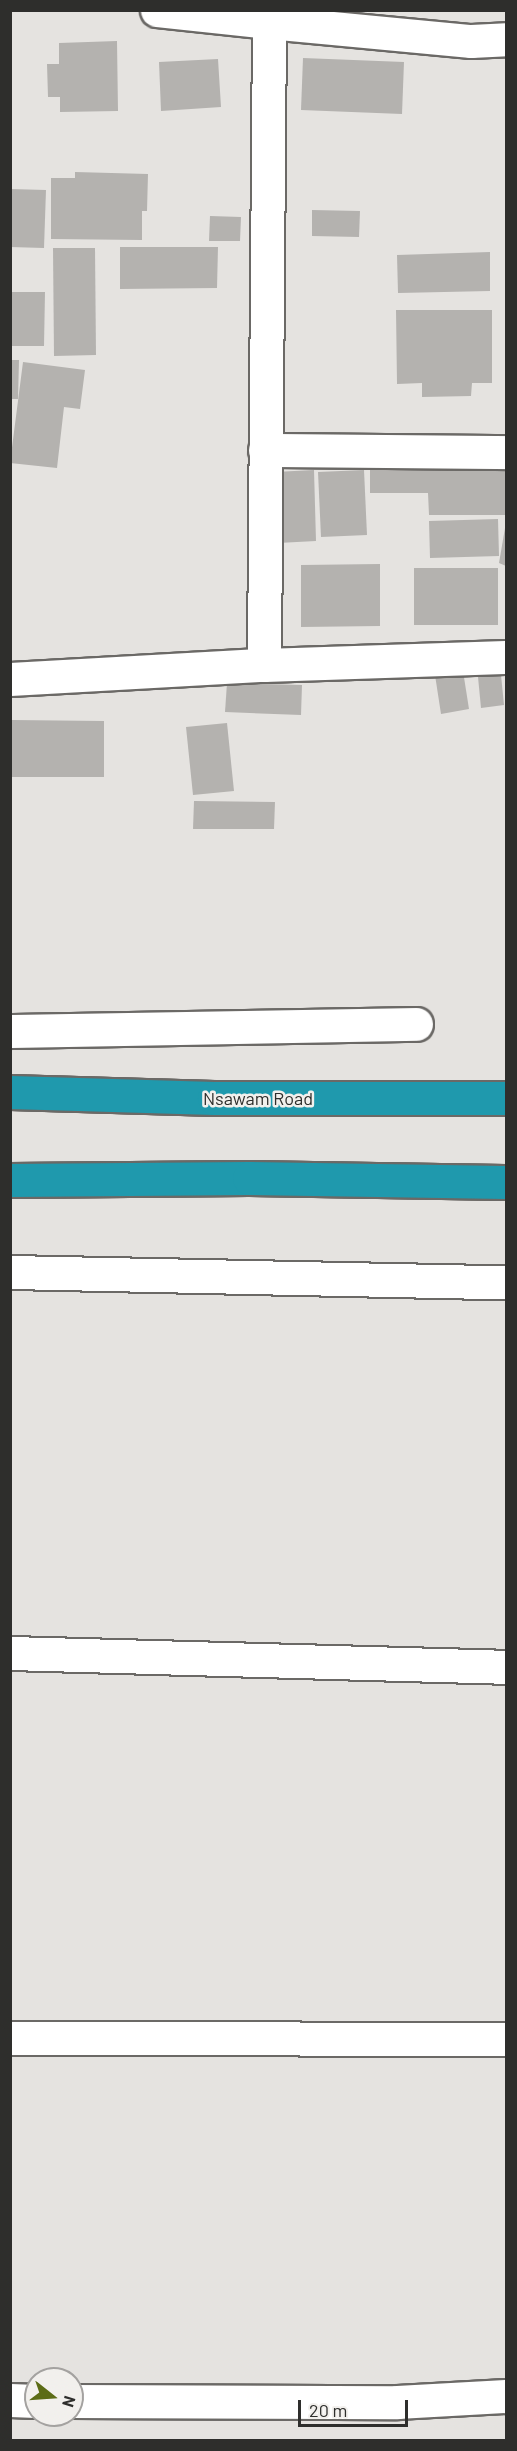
<!DOCTYPE html>
<html>
<head>
<meta charset="utf-8">
<style>
	body { margin:0 }
	#map { position:relative; width:517px; height:2451px; overflow:hidden; background:#e5e3e0; font-family:Barlow,sans-serif }
	div>[style] { position:absolute }
	.building>* { inset:0; background:#b4b2af }
	.roads { filter:drop-shadow(2px 0 #6b6966) drop-shadow(-2px 0 #6b6966) drop-shadow(0 2px #6b6966) drop-shadow(0 -2px #6b6966) }
	.street>* { height:33px; margin:-16.5px; padding:0 16.5px; transform-origin:16.5px; border-radius:16.5px; background:#fff }
	.secondary>* { height:33px; margin:-16.5px; padding:0 16.5px; transform-origin:16.5px; border-radius:16.5px; background:#fff }
	.highway>* { height:33px; margin:-16.5px; padding:0 16.5px; transform-origin:16.5px; border-radius:16.5px; background:#1f99ad }
	span { translate:-50% -50%; white-space:nowrap; text-align:center; line-height:1.15; -webkit-text-stroke:5px #f2f0ed; paint-order:stroke }
	.street-label { font-size:18px; color:#2e2e2c }
	.frame { position:absolute; inset:0; border:12px solid #2e2e2c; pointer-events:none }
	.north { position:absolute; left:24px; top:2367px; width:60px; height:60px; box-sizing:border-box; background:#f2f0ed; border:2px solid #a4a2a0; border-radius:50%; rotate:107deg; font-size:16px; font-weight:700; line-height:24px; text-align:center; color:#2e2e2c }
	.north::after { content:''; display:block; margin:auto; width:21px; height:27px; background:#5c6c16; clip-path:polygon(50% 0,100% 100%,50% 72%,0 100%) }
	.scale { position:absolute; left:298px; top:2400px; width:110px; height:27px; box-sizing:border-box; border:3px solid #2e2e2c; border-top:0; padding-left:8px; font-size:18px; line-height:21px; white-space:nowrap; color:#2e2e2c; -webkit-text-stroke:4px #f2f0ed; paint-order:stroke }
</style>
</head>
<body>
<div id="map">
	<div class="building">
		<div style="clip-path:polygon(117px 41px,118px 111px,60px 112px,60px 97px,48px 97px,47px 64px,59px 64px,59px 43px)"></div>
		<div style="clip-path:polygon(303px 58px,404px 62px,402px 114px,301px 110px)"></div>
		<div style="clip-path:polygon(218px 59px,221px 107px,161px 111px,159px 62px)"></div>
		<div style="clip-path:polygon(75px 172px,148px 174px,147px 211px,142px 211px,142px 240px,51px 239px,51px 178px,75px 178px)"></div>
		<div style="clip-path:polygon(10px 189px,46px 190px,44px 248px,10px 247px)"></div>
		<div style="clip-path:polygon(312px 210px,360px 211px,359px 237px,312px 236px)"></div>
		<div style="clip-path:polygon(210px 216px,241px 217px,240px 241px,209px 241px)"></div>
		<div style="clip-path:polygon(120px 247px,218px 247px,217px 288px,120px 289px)"></div>
		<div style="clip-path:polygon(53px 248px,95px 248px,96px 355px,54px 356px)"></div>
		<div style="clip-path:polygon(490px 252px,490px 291px,398px 293px,397px 255px)"></div>
		<div style="clip-path:polygon(10px 292px,45px 292px,44px 346px,10px 346px)"></div>
		<div style="clip-path:polygon(396px 310px,492px 310px,492px 383px,472px 383px,471px 396px,422px 397px,422px 383px,397px 384px)"></div>
		<div style="clip-path:polygon(10px 360px,19px 360px,18px 399px,10px 399px)"></div>
		<div style="clip-path:polygon(23px 362px,85px 370px,80px 409px,64px 407px,57px 468px,10px 463px)"></div>
		<div style="clip-path:polygon(370px 465px,506px 466px,505px 515px,429px 515px,428px 493px,370px 493px)"></div>
		<div style="clip-path:polygon(314px 470px,316px 541px,278px 543px,275px 472px)"></div>
		<div style="clip-path:polygon(364px 470px,367px 535px,321px 537px,318px 472px)"></div>
		<div style="clip-path:polygon(498px 519px,499px 556px,430px 558px,429px 521px)"></div>
		<div style="clip-path:polygon(505px 528px,506px 528px,506px 566px,499px 563px)"></div>
		<div style="clip-path:polygon(380px 564px,380px 626px,301px 627px,301px 565px)"></div>
		<div style="clip-path:polygon(414px 568px,498px 568px,498px 625px,414px 625px)"></div>
		<div style="clip-path:polygon(463px 671px,469px 709px,441px 714px,435px 675px)"></div>
		<div style="clip-path:polygon(501px 675px,504px 705px,481px 708px,478px 677px)"></div>
		<div style="clip-path:polygon(227px 683px,302px 685px,301px 715px,225px 712px)"></div>
		<div style="clip-path:polygon(12px 720px,104px 721px,104px 777px,11px 777px)"></div>
		<div style="clip-path:polygon(227px 723px,234px 791px,193px 795px,186px 727px)"></div>
		<div style="clip-path:polygon(194px 801px,275px 802px,274px 829px,193px 829px)"></div>
	</div>
	<div class="roads">
		<div class="street">
			<div style="left:157px;top:10px;width:113px;rotate:6.1deg"></div>
			<div style="left:269px;top:22px;width:643px;rotate:90.45deg"></div>
			<div style="left:269px;top:22px;width:203px;rotate:5.4deg"></div>
			<div style="left:471px;top:41px;width:35px;rotate:-3deg"></div>
			<div style="left:265px;top:450px;width:241px;rotate:0.5deg"></div>
			<div style="left:10px;top:679px;width:254px;rotate:-3.2deg"></div>
			<div style="left:264px;top:665px;width:242px;rotate:-1.9deg"></div>
			<div style="left:10px;top:1031px;width:406px;rotate:-1deg"></div>
			<div style="left:10px;top:1653px;width:496px;rotate:1.6deg"></div>
			<div style="left:10px;top:2038px;width:496px;rotate:0.1deg"></div>
			<div style="left:10px;top:2400px;width:26px;rotate:2deg"></div>
			<div style="left:72px;top:2401px;width:325px;rotate:0.2deg"></div>
			<div style="left:397px;top:2402px;width:109px;rotate:-3.2deg"></div>
		</div>
		<div class="secondary">
			<div style="left:10px;top:1272px;width:496px;rotate:1.2deg"></div>
		</div>
		<div class="highway">
			<div style="left:10px;top:1092px;width:204px;rotate:1.7deg"></div>
			<div style="left:214px;top:1098px;width:292px"></div>
			<div style="left:10px;top:1180px;width:239px;rotate:-0.5deg"></div>
			<div style="left:249px;top:1178px;width:257px;rotate:0.9deg"></div>
		</div>
	</div>
	<div class="street-label">
		<span style="left:258px;top:1098px">Nsawam Road</span>
	</div>
	<div class="frame"></div>
	<div class="north">N</div>
	<div class="scale">20 m</div>
</div>
</body>
</html>
